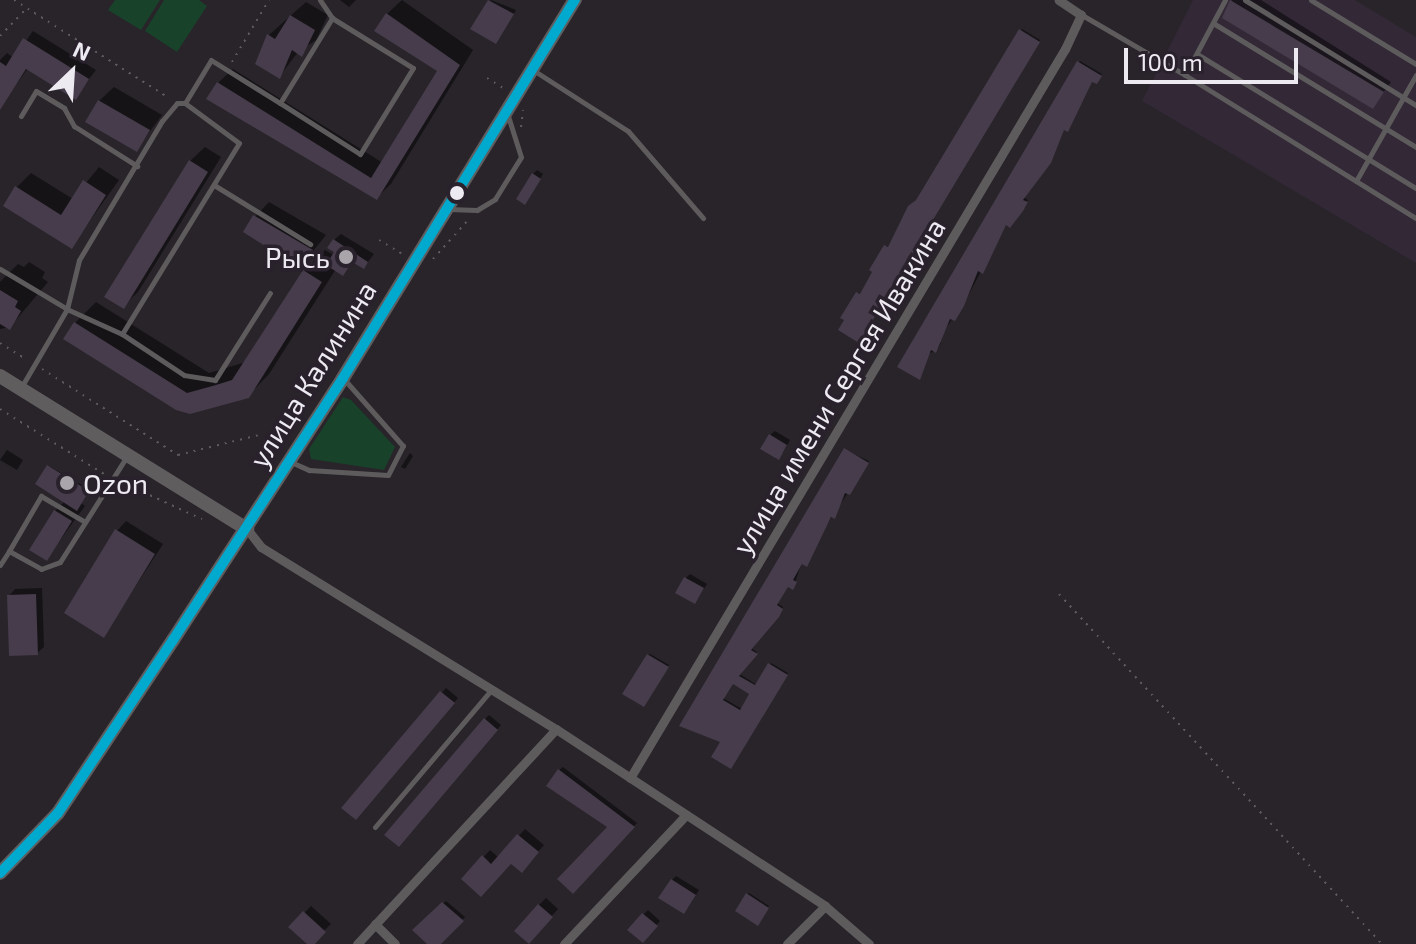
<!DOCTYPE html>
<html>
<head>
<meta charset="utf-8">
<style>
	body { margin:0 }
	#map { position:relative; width:1416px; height:944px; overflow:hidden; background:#28242a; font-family:"Exo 2",sans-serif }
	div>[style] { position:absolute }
	.built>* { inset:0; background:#322836 }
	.green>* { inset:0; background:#19422b }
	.shadow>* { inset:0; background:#0007 }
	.building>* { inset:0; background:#463c4b }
	.path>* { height:2px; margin-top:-1px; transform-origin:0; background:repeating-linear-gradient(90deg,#5d5a5d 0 2px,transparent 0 8px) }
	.service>* { height:5px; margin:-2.5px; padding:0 2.5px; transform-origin:2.5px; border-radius:2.5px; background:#5e5b5d }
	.minor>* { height:9px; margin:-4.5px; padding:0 4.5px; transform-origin:4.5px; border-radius:4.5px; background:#5e5b5d }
	.secondary>* { height:14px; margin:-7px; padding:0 7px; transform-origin:7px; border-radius:7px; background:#605d5f }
	.bus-1>* { height:10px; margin:-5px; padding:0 5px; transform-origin:5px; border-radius:5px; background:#00a9ce }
	.dots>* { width:22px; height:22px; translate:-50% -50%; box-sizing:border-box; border:4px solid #29222c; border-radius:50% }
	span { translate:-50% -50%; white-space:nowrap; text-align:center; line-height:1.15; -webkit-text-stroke:7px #29222c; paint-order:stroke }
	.poi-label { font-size:28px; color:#eeeaf1 }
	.right { translate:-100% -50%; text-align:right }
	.left { translate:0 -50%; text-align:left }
	.street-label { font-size:28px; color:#eeeaf1 }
	.north { position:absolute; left:32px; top:32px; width:80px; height:80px; -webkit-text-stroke:6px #29222c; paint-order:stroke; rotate:25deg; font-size:22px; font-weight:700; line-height:32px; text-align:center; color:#eeeaf1 }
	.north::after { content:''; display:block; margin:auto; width:28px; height:36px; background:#eeeaf1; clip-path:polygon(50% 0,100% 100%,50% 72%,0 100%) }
	.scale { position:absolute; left:1124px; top:48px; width:174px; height:36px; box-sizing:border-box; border:4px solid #eeeaf1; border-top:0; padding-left:10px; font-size:24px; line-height:28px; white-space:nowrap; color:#eeeaf1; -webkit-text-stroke:6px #29222c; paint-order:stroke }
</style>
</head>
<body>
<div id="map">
	<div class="built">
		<div style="clip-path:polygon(1193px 0,1355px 0,1416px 37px,1416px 263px,1142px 101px)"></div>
	</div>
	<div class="green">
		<div style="clip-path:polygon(115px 0,160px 0,141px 30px,108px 10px)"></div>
		<div style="clip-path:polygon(164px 0,199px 0,207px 6px,177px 52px,145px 31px)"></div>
		<div style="clip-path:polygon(343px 397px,351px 400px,395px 447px,384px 470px,311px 459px,309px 449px)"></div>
	</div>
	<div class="shadow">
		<div style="clip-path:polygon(340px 0,356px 0,349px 7px)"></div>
		<div style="clip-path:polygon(402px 0,473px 50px,391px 184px,376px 198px,218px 83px,233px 69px,383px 163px,440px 70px,387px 14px)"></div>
		<div style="clip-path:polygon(491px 0,516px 10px,499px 38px,473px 28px)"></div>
		<div style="clip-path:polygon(1232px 0,1261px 0,1391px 82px,1372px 107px,1224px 17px)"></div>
		<div style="clip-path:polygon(306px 2px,328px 15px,316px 40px,298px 52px,279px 77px,269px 35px)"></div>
		<div style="clip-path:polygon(1022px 29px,1040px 40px,860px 339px,857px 293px,862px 294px,886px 246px,890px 247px)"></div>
		<div style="clip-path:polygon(33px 31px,96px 70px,75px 97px,28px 68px,0 107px,0 60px,7px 53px,14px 58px)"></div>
		<div style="clip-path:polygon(1080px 61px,1102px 74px,1093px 80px,1023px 197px,1028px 200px,1024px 207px,1006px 223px,965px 302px,937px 340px,941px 343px,937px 350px,900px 366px)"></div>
		<div style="clip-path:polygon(114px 87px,162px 115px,136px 150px,99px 101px)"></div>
		<div style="clip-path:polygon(205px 147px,221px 157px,138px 292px,123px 306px,190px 161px)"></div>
		<div style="clip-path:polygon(99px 167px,119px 180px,71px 247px,17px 187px,31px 173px,73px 199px)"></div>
		<div style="clip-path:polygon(537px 170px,543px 174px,528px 198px,533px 174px)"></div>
		<div style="clip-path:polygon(269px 202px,326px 235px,301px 266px,255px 217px)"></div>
		<div style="clip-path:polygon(341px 234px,374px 254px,364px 267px,353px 260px,343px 273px,336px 269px,269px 374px,248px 396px,190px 412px,75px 323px,96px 302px,209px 373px,246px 362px,304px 271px,325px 250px,334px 255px,334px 240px)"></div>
		<div style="clip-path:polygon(29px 262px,45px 272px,42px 278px,48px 282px,10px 327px,0 329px,0 282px,18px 264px,24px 267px)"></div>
		<div style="clip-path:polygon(775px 431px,790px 440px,783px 453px,770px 435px)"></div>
		<div style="clip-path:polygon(7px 450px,23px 460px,17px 470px,0 460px)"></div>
		<div style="clip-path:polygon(evenodd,845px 450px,869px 461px,802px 562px,794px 586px,788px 585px,777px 603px,783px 607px,780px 613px,751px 648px,757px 652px,738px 673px,757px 685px,771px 663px,788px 673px,732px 765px,723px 741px,682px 725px,845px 450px,733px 682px,752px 693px,742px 709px,723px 698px,733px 682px)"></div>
		<div style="clip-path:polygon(410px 453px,413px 456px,405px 469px,401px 467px)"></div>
		<div style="clip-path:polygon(49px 466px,89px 489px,81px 503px,85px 506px,47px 558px,55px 511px,65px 501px)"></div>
		<div style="clip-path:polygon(126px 521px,163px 544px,104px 635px,117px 531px)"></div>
		<div style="clip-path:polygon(690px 574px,707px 584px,695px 602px,686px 578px)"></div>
		<div style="clip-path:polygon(42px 588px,44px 647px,37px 653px,9px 596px,15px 589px)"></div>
		<div style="clip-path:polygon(650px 654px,669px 665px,646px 703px,648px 655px)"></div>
		<div style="clip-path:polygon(446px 688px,458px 698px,360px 813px,344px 808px)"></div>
		<div style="clip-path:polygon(489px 715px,501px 725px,403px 840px,485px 719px)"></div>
		<div style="clip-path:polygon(563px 767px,637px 823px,572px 891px,610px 827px,559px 770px)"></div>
		<div style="clip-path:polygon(525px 829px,544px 845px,528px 863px,511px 861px,464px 878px,490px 850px,499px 858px)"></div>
		<div style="clip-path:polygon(676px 876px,699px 890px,688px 908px,672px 880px)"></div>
		<div style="clip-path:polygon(749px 893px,769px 906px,758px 923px,747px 894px)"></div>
		<div style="clip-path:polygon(546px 898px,558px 909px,535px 935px,539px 905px)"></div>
		<div style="clip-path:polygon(446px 901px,465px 917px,438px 944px,430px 944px,415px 930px)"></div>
		<div style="clip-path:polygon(311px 906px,331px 924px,310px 944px,291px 927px)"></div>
		<div style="clip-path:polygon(648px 910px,660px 921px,643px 940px,630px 929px)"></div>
	</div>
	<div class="building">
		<div style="clip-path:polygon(488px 0,514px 14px,496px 44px,470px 29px)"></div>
		<div style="clip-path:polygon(1230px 0,1384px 92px,1373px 109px,1222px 18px)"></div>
		<div style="clip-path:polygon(386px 13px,460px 65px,377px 200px,206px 99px,217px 82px,371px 178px,437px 71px,374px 31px)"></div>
		<div style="clip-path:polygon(290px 15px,315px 30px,302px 57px,292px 50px,280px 79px,255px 64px,267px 34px,275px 39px)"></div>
		<div style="clip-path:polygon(1019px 29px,1040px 42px,859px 343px,838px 330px,844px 320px,840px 318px,856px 292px,860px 294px,872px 272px,869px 270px,884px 245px,888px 247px,908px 206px,916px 200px)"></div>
		<div style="clip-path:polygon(23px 38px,89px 79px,76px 100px,26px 69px,0 110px,0 62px,6px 66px)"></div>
		<div style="clip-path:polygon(1077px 61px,1102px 76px,1097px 84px,1092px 82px,1068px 132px,1064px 130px,1051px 163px,1023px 200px,1028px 202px,1023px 211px,1010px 228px,1006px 225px,983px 274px,978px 271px,964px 306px,955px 321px,950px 319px,936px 353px,931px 350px,920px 380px,897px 367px)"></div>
		<div style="clip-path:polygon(98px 100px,150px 130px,137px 152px,85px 122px)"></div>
		<div style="clip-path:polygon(189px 160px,208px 172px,124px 309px,104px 297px)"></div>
		<div style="clip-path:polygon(532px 173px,541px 179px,525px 205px,516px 199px)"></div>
		<div style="clip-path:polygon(83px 180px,106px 195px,72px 249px,3px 206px,15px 186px,61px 215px)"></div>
		<div style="clip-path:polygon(253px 215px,313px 250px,302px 269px,243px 232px)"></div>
		<div style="clip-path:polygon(333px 239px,368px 262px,364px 269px,352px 262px,343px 276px,326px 265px,334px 252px,327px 248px)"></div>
		<div style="clip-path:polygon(303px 270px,322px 282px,249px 398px,190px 414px,176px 410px,63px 339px,74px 322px,187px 393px,216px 385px,232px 380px)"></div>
		<div style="clip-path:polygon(0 290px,18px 301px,15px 307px,21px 311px,10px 330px,0 324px)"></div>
		<div style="clip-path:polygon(769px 434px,787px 445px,779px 460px,760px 449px)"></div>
		<div style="clip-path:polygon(evenodd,844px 448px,869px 463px,850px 495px,845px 493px,835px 519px,831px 517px,807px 567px,802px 564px,793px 580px,797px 582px,793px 590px,788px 587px,777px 605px,783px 609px,779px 617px,751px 650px,758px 654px,739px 676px,755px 685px,768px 663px,788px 675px,731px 769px,711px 757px,720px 742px,679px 726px,844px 448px,733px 684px,749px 694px,740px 710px,723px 700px,733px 684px)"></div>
		<div style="clip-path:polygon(47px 465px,89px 491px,77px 511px,35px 484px)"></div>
		<div style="clip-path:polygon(54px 510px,72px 521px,47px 561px,29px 550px)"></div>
		<div style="clip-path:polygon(115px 529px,155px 554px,104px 638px,64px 613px)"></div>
		<div style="clip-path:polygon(684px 577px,704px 588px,695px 604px,675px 593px)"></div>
		<div style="clip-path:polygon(36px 594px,38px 655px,9px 656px,7px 595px)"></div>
		<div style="clip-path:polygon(647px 654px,669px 667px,644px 707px,622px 694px)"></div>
		<div style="clip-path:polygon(440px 691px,455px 703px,356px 820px,341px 808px)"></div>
		<div style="clip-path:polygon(484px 718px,498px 730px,399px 847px,384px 835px)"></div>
		<div style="clip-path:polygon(558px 769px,635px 827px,573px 894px,557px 879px,607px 827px,546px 786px)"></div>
		<div style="clip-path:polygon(517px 834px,539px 852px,522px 873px,511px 864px,481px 897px,461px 879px,482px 855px,491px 864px)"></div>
		<div style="clip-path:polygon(671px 879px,696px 895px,684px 914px,658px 898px)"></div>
		<div style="clip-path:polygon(746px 893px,769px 908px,758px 926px,735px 911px)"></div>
		<div style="clip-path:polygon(442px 902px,464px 921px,441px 944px,427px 944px,412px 930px)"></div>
		<div style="clip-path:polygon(538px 904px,553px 917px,529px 944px,514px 931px)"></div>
		<div style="clip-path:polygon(303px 911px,326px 932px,315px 944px,307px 944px,288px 927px)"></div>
		<div style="clip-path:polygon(642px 913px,658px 926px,643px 943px,627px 930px)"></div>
	</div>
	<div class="path">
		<div style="left:14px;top:0;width:183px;rotate:32.3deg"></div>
		<div style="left:0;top:36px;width:37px;rotate:-46deg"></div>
		<div style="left:232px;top:62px;width:72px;rotate:-59.2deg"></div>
		<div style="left:487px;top:78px;width:22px;rotate:32deg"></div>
		<div style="left:521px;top:127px;width:17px;rotate:-83deg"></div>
		<div style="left:379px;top:240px;width:27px;rotate:31deg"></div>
		<div style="left:433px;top:259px;width:54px;rotate:-48deg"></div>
		<div style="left:0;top:343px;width:31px;rotate:32deg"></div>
		<div style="left:42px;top:369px;width:161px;rotate:32.3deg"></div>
		<div style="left:178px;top:455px;width:83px;rotate:-13.9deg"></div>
		<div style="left:0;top:409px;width:123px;rotate:32deg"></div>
		<div style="left:121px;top:482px;width:89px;rotate:24.6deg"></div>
		<div style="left:1059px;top:594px;width:476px;rotate:47.3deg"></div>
	</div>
	<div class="service">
		<div style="left:320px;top:0;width:22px;rotate:56deg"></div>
		<div style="left:332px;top:18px;width:95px;rotate:31.7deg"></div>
		<div style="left:413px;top:68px;width:101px;rotate:121.6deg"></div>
		<div style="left:360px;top:154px;width:95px;rotate:-147.5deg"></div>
		<div style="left:280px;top:103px;width:100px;rotate:-58.5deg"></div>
		<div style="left:1225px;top:0;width:85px;rotate:118.1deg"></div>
		<div style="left:1185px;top:75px;width:272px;rotate:31.8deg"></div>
		<div style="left:1245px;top:0;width:201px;rotate:31.6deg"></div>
		<div style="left:1311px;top:0;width:123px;rotate:31.4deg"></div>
		<div style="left:1082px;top:15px;width:119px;rotate:30.2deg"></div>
		<div style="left:1213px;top:23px;width:238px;rotate:31.4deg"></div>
		<div style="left:1197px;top:54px;width:257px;rotate:31.5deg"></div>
		<div style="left:533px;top:70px;width:113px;rotate:32.7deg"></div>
		<div style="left:628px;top:131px;width:115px;rotate:49.2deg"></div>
		<div style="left:21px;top:116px;width:29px;rotate:-59deg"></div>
		<div style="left:36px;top:91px;width:33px;rotate:31deg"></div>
		<div style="left:64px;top:108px;width:21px;rotate:61deg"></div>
		<div style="left:74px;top:126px;width:75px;rotate:32.4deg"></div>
		<div style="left:1356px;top:181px;width:122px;rotate:-60.5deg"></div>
		<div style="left:214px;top:185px;width:113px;rotate:31.6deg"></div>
		<div style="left:448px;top:209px;width:29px;rotate:2deg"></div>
		<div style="left:477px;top:210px;width:21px;rotate:-31deg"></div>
		<div style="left:495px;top:199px;width:49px;rotate:-58.2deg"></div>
		<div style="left:521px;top:157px;width:43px;rotate:-107.6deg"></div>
		<div style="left:0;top:269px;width:78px;rotate:30.8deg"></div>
		<div style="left:67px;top:309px;width:89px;rotate:120.3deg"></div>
		<div style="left:270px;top:293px;width:103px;rotate:122.3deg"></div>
		<div style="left:215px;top:380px;width:31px;rotate:-171deg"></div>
		<div style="left:184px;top:375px;width:74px;rotate:-146.5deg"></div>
		<div style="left:122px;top:334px;width:60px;rotate:-155.6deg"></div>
		<div style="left:67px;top:309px;width:50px;rotate:-76.2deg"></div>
		<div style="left:79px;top:260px;width:162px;rotate:-59.2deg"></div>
		<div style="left:162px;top:121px;width:23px;rotate:-50deg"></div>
		<div style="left:177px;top:103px;width:8px"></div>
		<div style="left:185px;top:103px;width:50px;rotate:-58.8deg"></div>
		<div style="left:211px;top:60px;width:81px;rotate:31.9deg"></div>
		<div style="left:122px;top:334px;width:224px;rotate:-58.5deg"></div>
		<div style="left:239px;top:143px;width:67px;rotate:-143.5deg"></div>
		<div style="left:291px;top:462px;width:20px;rotate:24deg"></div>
		<div style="left:309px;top:470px;width:79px;rotate:3.6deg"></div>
		<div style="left:388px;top:475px;width:33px;rotate:-63deg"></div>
		<div style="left:403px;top:446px;width:89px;rotate:-131.4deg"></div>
		<div style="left:9px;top:551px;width:64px;rotate:-59.8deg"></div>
		<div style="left:41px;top:496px;width:51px;rotate:30.6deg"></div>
		<div style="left:0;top:565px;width:17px;rotate:-57deg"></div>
		<div style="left:9px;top:551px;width:37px;rotate:29deg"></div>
		<div style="left:41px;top:569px;width:20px;rotate:-20deg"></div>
		<div style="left:60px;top:562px;width:125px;rotate:-57.7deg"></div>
		<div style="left:375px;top:827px;width:180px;rotate:-49.7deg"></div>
	</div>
	<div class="minor">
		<div style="left:247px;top:529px;width:23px;rotate:52deg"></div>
		<div style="left:261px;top:547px;width:347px;rotate:31.7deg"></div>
		<div style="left:556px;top:729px;width:322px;rotate:33.3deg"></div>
		<div style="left:825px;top:906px;width:58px;rotate:40.8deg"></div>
		<div style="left:630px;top:778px;width:849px;rotate:-59.18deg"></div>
		<div style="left:1065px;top:49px;width:38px;rotate:-65deg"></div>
		<div style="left:1081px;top:15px;width:27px;rotate:-146deg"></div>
		<div style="left:375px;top:924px;width:28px;rotate:45deg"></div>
		<div style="left:357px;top:944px;width:293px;rotate:-47.2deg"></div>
		<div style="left:564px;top:944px;width:178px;rotate:-46.6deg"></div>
		<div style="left:787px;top:944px;width:54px;rotate:-45deg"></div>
	</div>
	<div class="secondary">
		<div style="left:0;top:376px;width:291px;rotate:31.8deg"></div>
		<div style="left:0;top:873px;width:83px;rotate:-46deg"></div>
		<div style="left:58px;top:813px;width:208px;rotate:-56.4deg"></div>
		<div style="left:173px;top:640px;width:312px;rotate:-57deg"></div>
		<div style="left:343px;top:378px;width:444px;rotate:-58.5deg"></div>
	</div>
	<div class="bus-1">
		<div style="left:0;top:873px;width:83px;rotate:-46deg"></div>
		<div style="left:58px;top:813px;width:208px;rotate:-56.4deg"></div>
		<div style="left:173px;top:640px;width:312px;rotate:-57deg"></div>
		<div style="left:343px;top:378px;width:444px;rotate:-58.5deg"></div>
	</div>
	<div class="dots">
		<div style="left:457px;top:193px;background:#eeeaf1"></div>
		<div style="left:346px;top:257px;background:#a9a5ab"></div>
		<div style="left:67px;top:483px;background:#a9a5ab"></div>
	</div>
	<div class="poi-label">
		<span class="right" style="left:330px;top:257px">Рысь</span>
		<span class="left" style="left:83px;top:483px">Ozon</span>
	</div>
	<div class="street-label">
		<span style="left:312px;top:374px;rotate:-58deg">улица Калинина</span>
		<span style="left:838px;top:386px;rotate:-59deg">улица имени Сергея Ивакина</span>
	</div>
	<div class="north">N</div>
	<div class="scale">100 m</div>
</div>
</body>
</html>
